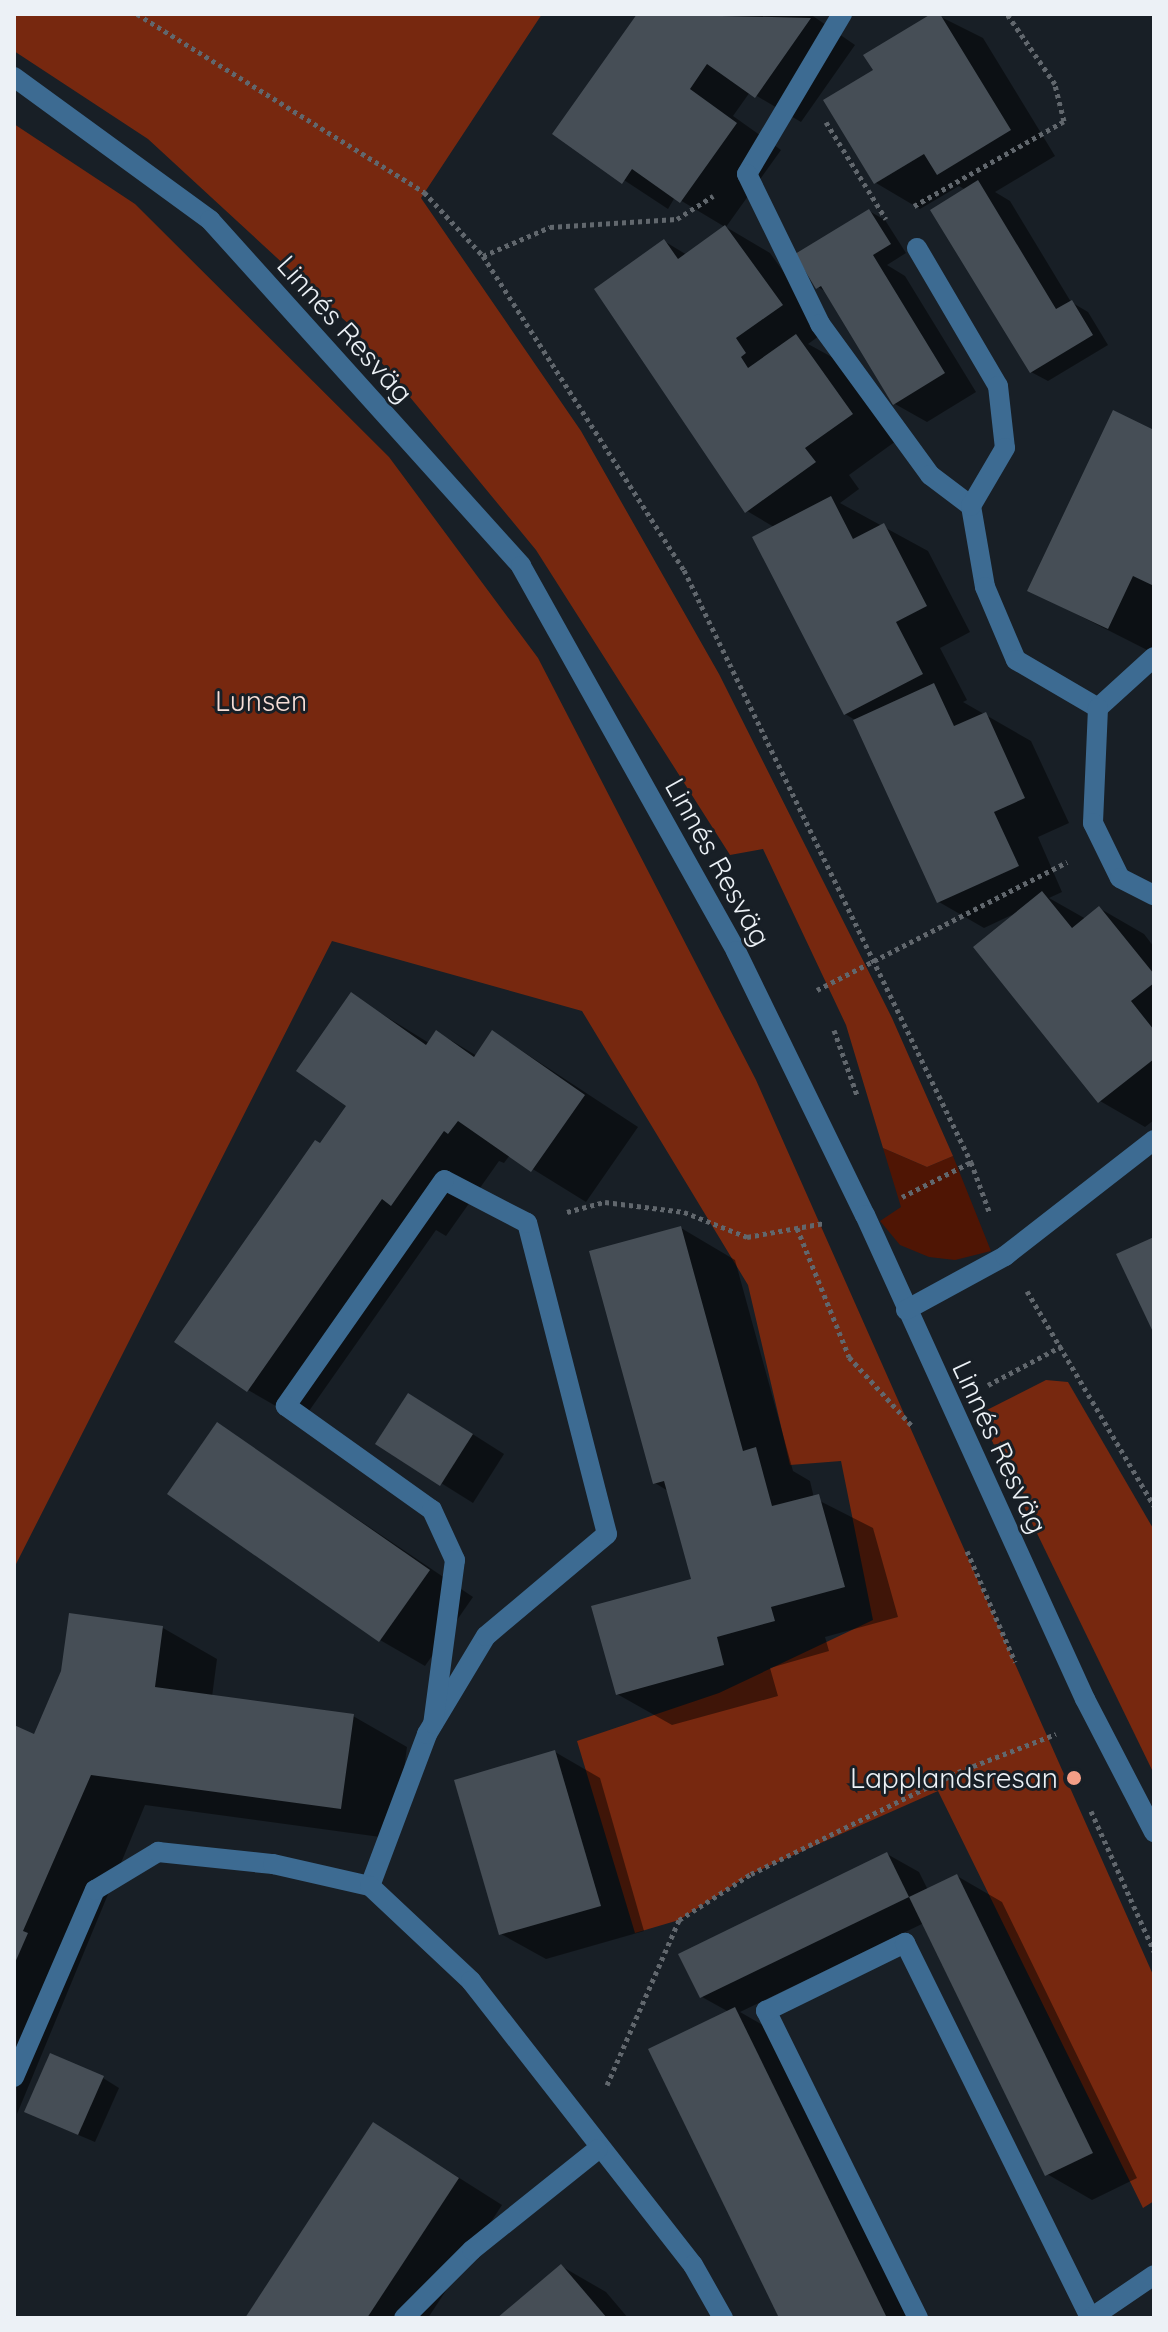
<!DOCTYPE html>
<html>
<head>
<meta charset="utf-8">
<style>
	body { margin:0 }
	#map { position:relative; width:1168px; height:2332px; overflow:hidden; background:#181f26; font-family:Quicksand,sans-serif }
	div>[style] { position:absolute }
	.green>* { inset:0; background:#4f1504 }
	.forest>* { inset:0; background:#77280f }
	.shadow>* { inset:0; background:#0007 }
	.building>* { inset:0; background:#464e56 }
	.path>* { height:5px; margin-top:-2.5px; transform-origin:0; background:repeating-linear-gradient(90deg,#61676d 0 4px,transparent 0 8px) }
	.lane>* { height:20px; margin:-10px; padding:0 10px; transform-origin:10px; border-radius:10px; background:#3d6b92 }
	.street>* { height:20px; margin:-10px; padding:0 10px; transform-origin:10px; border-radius:10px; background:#3d6b92 }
	.dots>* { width:22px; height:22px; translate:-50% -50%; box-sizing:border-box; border:4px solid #181f26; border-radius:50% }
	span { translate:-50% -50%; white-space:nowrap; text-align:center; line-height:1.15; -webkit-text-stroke:6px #181f26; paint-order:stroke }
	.street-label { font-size:28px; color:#ecf1f6 }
	.park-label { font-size:28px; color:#f7ded7 }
	.poi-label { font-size:28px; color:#ecf1f6 }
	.right { translate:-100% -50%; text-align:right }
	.frame { position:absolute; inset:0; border:16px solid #ecf1f6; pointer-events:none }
</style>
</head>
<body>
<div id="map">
	<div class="green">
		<div style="clip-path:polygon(883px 1148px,927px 1167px,953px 1156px,991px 1251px,955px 1260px,929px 1257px,900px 1245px,880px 1221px,901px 1207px)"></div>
	</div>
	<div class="forest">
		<div style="clip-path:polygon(14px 14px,542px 14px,421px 198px,581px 431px,719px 674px,892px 1018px,953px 1156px,927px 1167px,883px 1148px,846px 1025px,763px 849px,730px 855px,536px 550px,353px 328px,148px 139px,14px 51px)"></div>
		<div style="clip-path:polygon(14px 124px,135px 204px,389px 457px,538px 658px,756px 1080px,1154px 1977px,1154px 2201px,1143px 2208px,938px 1791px,751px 1874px,679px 1920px,635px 1933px,577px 1741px,719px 1693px,873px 1620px,841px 1461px,790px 1465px,748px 1285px,582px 1011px,332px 941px,14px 1568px)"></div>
		<div style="clip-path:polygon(1046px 1380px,1068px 1382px,1154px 1530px,1154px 1774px,979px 1414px)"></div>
	</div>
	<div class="shadow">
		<div style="clip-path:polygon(639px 14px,810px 14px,855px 45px,801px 122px,750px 92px,733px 116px,781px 150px,726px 227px,770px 253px,826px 331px,808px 344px,841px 362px,896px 441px,849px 475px,859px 489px,840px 503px,928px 551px,970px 632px,940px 648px,967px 700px,963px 702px,1031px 741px,1069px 823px,1038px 837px,1062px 892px,1049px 898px,1086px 919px,1099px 908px,1144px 934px,1154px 947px,1154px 1120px,1145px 1127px,1100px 1101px,1016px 913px,984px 928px,939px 902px,855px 720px,845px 714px,774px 527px,747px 511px,664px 241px,687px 255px,725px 227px,675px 197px,668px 209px,554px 134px)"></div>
		<div style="clip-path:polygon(935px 14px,983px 38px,1055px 156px,995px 192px,1010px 201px,1071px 302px,1088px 312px,1108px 345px,1048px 381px,1031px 372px,966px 190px,959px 186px,920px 209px,876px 183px,876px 71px)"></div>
		<div style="clip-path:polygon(869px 211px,885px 220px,906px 253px,887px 265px,905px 276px,976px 392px,927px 422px,895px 404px,828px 293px,818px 287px)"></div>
		<div style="clip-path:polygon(1154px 432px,1154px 651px,1153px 653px,1029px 590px)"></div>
		<div style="clip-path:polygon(351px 995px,429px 1043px,437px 1032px,477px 1056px,493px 1032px,638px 1127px,586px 1202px,510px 1155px,504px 1163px,499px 1161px,446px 1236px,436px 1230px,302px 1421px,248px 1390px,321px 1146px,349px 1105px)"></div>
		<div style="clip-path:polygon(681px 1228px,735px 1260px,793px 1471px,810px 1481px,814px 1498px,873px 1528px,898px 1617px,825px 1637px,829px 1651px,770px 1668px,778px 1696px,672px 1725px,617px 1694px,693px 1580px,668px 1491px,655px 1483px)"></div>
		<div style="clip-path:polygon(441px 1414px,504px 1454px,473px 1503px,377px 1443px)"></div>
		<div style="clip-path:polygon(218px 1425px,473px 1597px,425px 1666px,380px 1640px)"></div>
		<div style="clip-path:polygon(163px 1628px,217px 1659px,212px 1697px,353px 1716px,407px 1747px,395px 1839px,145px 1805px,17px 2114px,14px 1728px,35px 1737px)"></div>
		<div style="clip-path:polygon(555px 1752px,600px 1778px,644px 1931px,546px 1959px,501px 1934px)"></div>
		<div style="clip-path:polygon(887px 1854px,919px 1872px,928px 1890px,957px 1876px,1002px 1902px,1137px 2178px,1092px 2200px,1047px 2174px,924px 1923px,740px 2012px,780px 2035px,918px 2318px,781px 2318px,729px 2012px,702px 1997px)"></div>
		<div style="clip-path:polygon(103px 2078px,119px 2088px,95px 2142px,43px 2120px)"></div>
		<div style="clip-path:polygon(374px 2124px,502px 2205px,428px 2318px,247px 2318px)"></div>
		<div style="clip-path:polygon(561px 2266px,606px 2292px,628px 2318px,500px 2318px)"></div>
	</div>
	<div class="building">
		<div style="clip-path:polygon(637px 14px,811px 18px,755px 98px,707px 64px,690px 89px,737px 123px,680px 203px,632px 169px,622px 184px,552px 134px)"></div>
		<div style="clip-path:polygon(931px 14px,940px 14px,1011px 130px,937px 175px,924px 154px,874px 184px,823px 100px,873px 70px,863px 55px)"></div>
		<div style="clip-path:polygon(978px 180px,1056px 309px,1072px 300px,1093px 335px,1030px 373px,930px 210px)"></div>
		<div style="clip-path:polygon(869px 209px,891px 244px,873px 255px,945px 373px,893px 405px,821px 286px,816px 289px,795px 254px)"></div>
		<div style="clip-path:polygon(725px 225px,783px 305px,736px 338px,746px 353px,741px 357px,748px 368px,796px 334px,853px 414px,805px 448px,816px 462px,745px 513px,594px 289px,664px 239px,678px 259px)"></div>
		<div style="clip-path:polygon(1113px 410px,1154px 430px,1154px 586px,1133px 576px,1108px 629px,1027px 591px)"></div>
		<div style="clip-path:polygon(831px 496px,853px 539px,884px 523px,927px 606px,896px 622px,923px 674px,844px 715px,752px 537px)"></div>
		<div style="clip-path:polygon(934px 683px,954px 726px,986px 712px,1025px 798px,994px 812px,1019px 866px,937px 903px,853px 720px)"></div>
		<div style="clip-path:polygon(1042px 891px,1072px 928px,1099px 906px,1154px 974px,1154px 983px,1131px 1001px,1154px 1030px,1154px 1059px,1098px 1103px,973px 947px)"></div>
		<div style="clip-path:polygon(351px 992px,426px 1045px,436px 1030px,474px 1057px,492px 1030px,585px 1095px,531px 1172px,458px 1121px,448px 1134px,444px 1131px,391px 1206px,382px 1199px,247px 1392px,174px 1342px,315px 1140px,320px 1143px,346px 1106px,296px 1071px)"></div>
		<div style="clip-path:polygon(681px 1226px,743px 1451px,756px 1447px,772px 1506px,819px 1494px,845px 1587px,771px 1607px,775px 1621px,717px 1637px,724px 1665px,616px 1695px,591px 1606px,691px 1579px,664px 1481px,653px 1484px,589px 1251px)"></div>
		<div style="clip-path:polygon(1154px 1237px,1154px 1334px,1116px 1254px)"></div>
		<div style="clip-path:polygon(408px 1393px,473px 1434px,440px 1486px,375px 1444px)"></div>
		<div style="clip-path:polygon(217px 1422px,430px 1570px,379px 1642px,167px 1494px)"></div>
		<div style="clip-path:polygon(69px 1613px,163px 1626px,155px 1687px,354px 1714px,341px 1809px,91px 1775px,23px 1931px,28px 1933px,14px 1965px,14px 1725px,34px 1734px,61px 1671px)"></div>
		<div style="clip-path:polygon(555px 1750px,601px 1906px,499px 1935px,454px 1780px)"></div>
		<div style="clip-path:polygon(887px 1852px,909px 1897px,700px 1998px,678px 1954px)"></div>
		<div style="clip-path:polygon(957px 1874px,1093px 2153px,1045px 2176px,909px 1897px)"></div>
		<div style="clip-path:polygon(735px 2007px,887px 2318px,779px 2318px,648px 2049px)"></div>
		<div style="clip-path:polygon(50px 2053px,104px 2076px,78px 2135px,24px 2112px)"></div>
		<div style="clip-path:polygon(373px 2122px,459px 2178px,367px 2318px,245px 2318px)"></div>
		<div style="clip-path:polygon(561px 2264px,607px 2318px,497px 2318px)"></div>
	</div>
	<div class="path">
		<div style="left:137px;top:14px;width:338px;rotate:31.8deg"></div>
		<div style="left:424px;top:192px;width:87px;rotate:47.3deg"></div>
		<div style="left:483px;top:256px;width:373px;rotate:57.4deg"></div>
		<div style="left:684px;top:570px;width:658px;rotate:64.14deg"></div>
		<div style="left:971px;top:1162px;width:55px;rotate:69.9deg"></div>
		<div style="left:826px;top:122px;width:114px;rotate:58.3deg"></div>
		<div style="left:914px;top:206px;width:172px;rotate:-29.5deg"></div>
		<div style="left:1064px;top:121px;width:38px;rotate:-104deg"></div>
		<div style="left:1055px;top:84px;width:85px;rotate:-124.4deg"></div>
		<div style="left:483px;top:256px;width:73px;rotate:-23.4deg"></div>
		<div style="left:550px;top:227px;width:127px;rotate:-3.6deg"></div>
		<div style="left:677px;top:219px;width:43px;rotate:-32.6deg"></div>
		<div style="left:817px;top:990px;width:281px;rotate:-27.1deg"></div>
		<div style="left:834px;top:1030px;width:69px;rotate:70.5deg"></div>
		<div style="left:902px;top:1197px;width:77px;rotate:-26.9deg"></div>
		<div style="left:567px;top:1212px;width:39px;rotate:-15deg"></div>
		<div style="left:605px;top:1202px;width:80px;rotate:7.2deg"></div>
		<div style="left:684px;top:1212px;width:68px;rotate:21.6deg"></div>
		<div style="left:747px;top:1237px;width:79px;rotate:-10.2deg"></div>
		<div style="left:797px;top:1228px;width:139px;rotate:68deg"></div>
		<div style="left:849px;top:1357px;width:93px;rotate:47.6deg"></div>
		<div style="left:1027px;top:1291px;width:250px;rotate:59.4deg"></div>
		<div style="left:988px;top:1385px;width:84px;rotate:-27.8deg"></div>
		<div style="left:967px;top:1551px;width:121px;rotate:66.6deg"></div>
		<div style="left:1091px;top:1811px;width:154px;rotate:65.8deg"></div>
		<div style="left:607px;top:2085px;width:180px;rotate:-66.4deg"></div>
		<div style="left:679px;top:1920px;width:85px;rotate:-32.6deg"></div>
		<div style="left:751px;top:1874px;width:231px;rotate:-26.2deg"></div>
		<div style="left:958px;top:1772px;width:105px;rotate:-21.2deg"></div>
	</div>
	<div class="lane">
		<div style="left:842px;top:14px;width:186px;rotate:120.7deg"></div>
		<div style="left:747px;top:174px;width:167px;rotate:64deg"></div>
		<div style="left:820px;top:324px;width:187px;rotate:53.9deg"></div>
		<div style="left:930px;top:475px;width:51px;rotate:37.1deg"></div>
		<div style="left:971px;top:506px;width:82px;rotate:80.2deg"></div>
		<div style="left:985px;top:587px;width:79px;rotate:67deg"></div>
		<div style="left:1016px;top:660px;width:95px;rotate:30.3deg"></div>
		<div style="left:917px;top:248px;width:160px;rotate:59.6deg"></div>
		<div style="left:998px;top:386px;width:62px;rotate:83.6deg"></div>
		<div style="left:1005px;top:448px;width:67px;rotate:120.4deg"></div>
		<div style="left:1154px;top:657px;width:76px;rotate:137.7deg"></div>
		<div style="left:1098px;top:708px;width:115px;rotate:92.5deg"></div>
		<div style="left:1093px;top:823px;width:61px;rotate:63.9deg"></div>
		<div style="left:1120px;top:878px;width:38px;rotate:27deg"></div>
		<div style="left:370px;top:1886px;width:162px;rotate:-69.4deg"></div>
		<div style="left:427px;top:1734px;width:114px;rotate:-59deg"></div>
		<div style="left:486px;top:1636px;width:158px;rotate:-40.1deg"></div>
		<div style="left:607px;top:1534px;width:321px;rotate:-104.4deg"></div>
		<div style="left:527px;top:1223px;width:93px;rotate:-152.6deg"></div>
		<div style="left:444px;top:1180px;width:276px;rotate:125deg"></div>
		<div style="left:286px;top:1406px;width:179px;rotate:35.5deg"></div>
		<div style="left:432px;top:1510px;width:55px;rotate:65.3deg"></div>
		<div style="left:455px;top:1560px;width:165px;rotate:97.6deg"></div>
		<div style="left:14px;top:2077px;width:204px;rotate:-66.6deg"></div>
		<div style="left:95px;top:1890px;width:74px;rotate:-31.1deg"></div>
		<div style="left:158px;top:1852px;width:116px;rotate:6deg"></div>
		<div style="left:273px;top:1864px;width:99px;rotate:12.8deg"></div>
		<div style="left:370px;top:1886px;width:139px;rotate:43.2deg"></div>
		<div style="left:471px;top:1981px;width:360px;rotate:52deg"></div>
		<div style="left:693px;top:2265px;width:61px;rotate:60.5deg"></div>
		<div style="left:404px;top:2318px;width:96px;rotate:-45deg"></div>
		<div style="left:472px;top:2250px;width:161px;rotate:-38.7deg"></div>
		<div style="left:918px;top:2318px;width:343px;rotate:-116.3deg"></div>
		<div style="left:766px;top:2011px;width:155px;rotate:-26.1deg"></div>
		<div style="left:905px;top:1943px;width:418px;rotate:63.7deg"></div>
	</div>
	<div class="street">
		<div style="left:14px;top:77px;width:243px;rotate:36.1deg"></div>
		<div style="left:210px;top:220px;width:465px;rotate:48deg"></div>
		<div style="left:521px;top:566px;width:441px;rotate:60.8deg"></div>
		<div style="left:736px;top:951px;width:294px;rotate:64deg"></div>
		<div style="left:865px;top:1215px;width:532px;rotate:65.56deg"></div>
		<div style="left:1085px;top:1699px;width:150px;rotate:62.6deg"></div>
		<div style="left:906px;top:1310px;width:113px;rotate:-28.6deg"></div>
		<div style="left:1005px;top:1256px;width:189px;rotate:-37.9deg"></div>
		<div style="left:1091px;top:2318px;width:76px;rotate:-34.3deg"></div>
	</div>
	<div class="dots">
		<div style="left:1074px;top:1778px;background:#f49e86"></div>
	</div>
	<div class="street-label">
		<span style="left:345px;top:329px;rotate:48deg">Linnés Resväg</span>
		<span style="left:718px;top:862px;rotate:61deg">Linnés Resväg</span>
		<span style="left:1000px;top:1447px;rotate:65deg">Linnés Resväg</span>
	</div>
	<div class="park-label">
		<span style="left:261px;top:701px">Lunsen</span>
	</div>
	<div class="poi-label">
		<span class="right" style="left:1058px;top:1778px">Lapplandsresan</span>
	</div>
	<div class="frame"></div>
</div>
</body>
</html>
